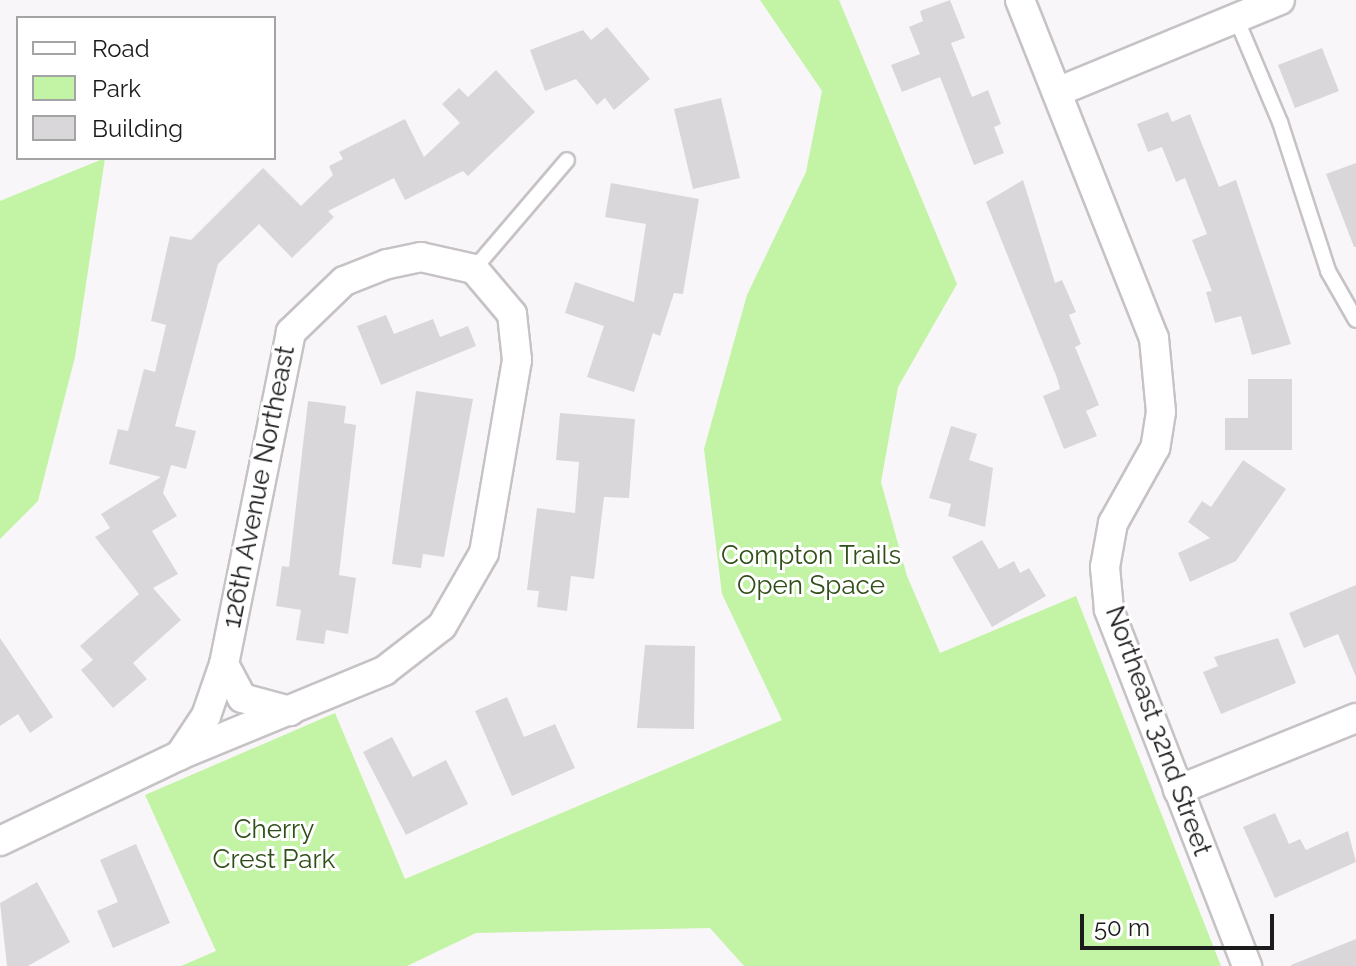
<!DOCTYPE html>
<html>
<head>
<meta charset="utf-8">
<style>
	body { margin:0 }
	#map { position:relative; width:1356px; height:966px; overflow:hidden; background:#f9f6fa; font-family:Raleway,sans-serif }
	div>[style] { position:absolute }
	.green>* { inset:0; background:#c3f3a4 }
	.building>* { inset:0; background:#dad7da }
	.roads { filter:drop-shadow(2px 0 #c6c2c6) drop-shadow(-2px 0 #c6c2c6) drop-shadow(0 2px #c6c2c6) drop-shadow(0 -2px #c6c2c6) }
	.service>* { height:14px; margin:-7px; padding:0 7px; transform-origin:7px; border-radius:7px; background:#fff }
	.minor>* { height:28px; margin:-14px; padding:0 14px; transform-origin:14px; border-radius:14px; background:#fff }
	span { translate:-50% -50%; white-space:nowrap; text-align:center; line-height:1.15; -webkit-text-stroke:6px #fff; paint-order:stroke }
	.street-label { font-size:26px; color:#1d1c1d }
	.park-label { font-size:26px; color:#304f18 }
	.legend { position:absolute; left:16px; top:16px; width:260px; height:144px; box-sizing:border-box; background:#fff; border:2px solid #a5a4a5; margin:0; padding:10px 14px; list-style:none; font-size:24px; color:#1d1c1d }
	.legend li { display:flex; align-items:center; gap:16px; height:40px }
	.legend b { width:40px; border:2px solid #a5a4a5 }
	.scale { position:absolute; left:1080px; top:914px; width:194px; height:36px; box-sizing:border-box; border:4px solid #1d1c1d; border-top:0; padding-left:10px; font-size:24px; line-height:28px; white-space:nowrap; color:#1d1c1d; -webkit-text-stroke:6px #fff; paint-order:stroke }
</style>
</head>
<body>
<div id="map">
	<div class="green">
		<div style="clip-path:polygon(760px 0,839px 0,957px 284px,898px 387px,881px 482px,907px 576px,940px 653px,1076px 596px,1221px 966px,744px 966px,710px 928px,476px 933px,407px 966px,181px 966px,216px 951px,145px 795px,335px 713px,405px 879px,782px 720px,722px 594px,704px 449px,747px 295px,806px 172px,822px 91px)"></div>
		<div style="clip-path:polygon(105px 158px,75px 357px,38px 501px,0 539px,0 201px)"></div>
	</div>
	<div class="building">
		<div style="clip-path:polygon(950px 0,965px 38px,951px 43px,972px 97px,988px 90px,1001px 124px,994px 127px,1004px 153px,974px 165px,940px 77px,902px 92px,891px 65px,920px 54px,909px 27px,923px 21px,920px 11px)"></div>
		<div style="clip-path:polygon(607px 27px,650px 79px,614px 110px,605px 98px,597px 105px,576px 79px,545px 91px,530px 50px,583px 30px,591px 40px)"></div>
		<div style="clip-path:polygon(1322px 48px,1339px 91px,1295px 108px,1278px 65px)"></div>
		<div style="clip-path:polygon(496px 70px,535px 112px,468px 176px,463px 171px,405px 200px,394px 178px,328px 211px,334px 217px,292px 258px,259px 224px,218px 264px,175px 426px,196px 431px,186px 469px,171px 465px,163px 493px,177px 516px,152px 531px,178px 574px,153px 588px,181px 620px,133px 663px,147px 679px,113px 708px,81px 670px,93px 660px,80px 646px,139px 594px,95px 537px,110px 528px,101px 514px,161px 477px,109px 464px,118px 429px,128px 431px,144px 369px,155px 372px,166px 325px,151px 321px,170px 236px,191px 240px,263px 168px,301px 206px,333px 175px,329px 166px,343px 159px,339px 152px,405px 119px,424px 157px,460px 123px,442px 104px,459px 88px,468px 97px)"></div>
		<div style="clip-path:polygon(721px 98px,740px 178px,693px 189px,674px 109px)"></div>
		<div style="clip-path:polygon(1168px 112px,1172px 122px,1190px 114px,1219px 187px,1236px 180px,1291px 344px,1252px 355px,1241px 316px,1215px 323px,1206px 292px,1212px 291px,1192px 240px,1207px 234px,1185px 178px,1176px 182px,1162px 147px,1148px 152px,1137px 124px)"></div>
		<div style="clip-path:polygon(1356px 163px,1356px 247px,1354px 247px,1326px 174px)"></div>
		<div style="clip-path:polygon(1023px 180px,1055px 283px,1062px 280px,1076px 312px,1069px 315px,1081px 344px,1075px 347px,1099px 405px,1086px 411px,1097px 436px,1064px 449px,1043px 396px,1060px 389px,1057px 378px,986px 202px)"></div>
		<div style="clip-path:polygon(611px 183px,699px 199px,683px 294px,674px 293px,660px 336px,653px 333px,634px 392px,587px 377px,604px 326px,565px 313px,575px 282px,634px 302px,646px 224px,605px 217px)"></div>
		<div style="clip-path:polygon(386px 315px,394px 334px,433px 319px,440px 337px,468px 326px,476px 346px,381px 385px,357px 326px)"></div>
		<div style="clip-path:polygon(1248px 379px,1292px 379px,1292px 450px,1225px 450px,1225px 418px,1248px 418px)"></div>
		<div style="clip-path:polygon(416px 391px,473px 399px,444px 557px,423px 554px,421px 568px,392px 564px)"></div>
		<div style="clip-path:polygon(308px 401px,346px 406px,344px 423px,356px 425px,339px 575px,356px 578px,348px 634px,326px 630px,324px 644px,296px 640px,301px 610px,276px 606px,282px 566px,289px 567px)"></div>
		<div style="clip-path:polygon(560px 413px,635px 419px,629px 498px,604px 497px,594px 579px,571px 576px,567px 611px,537px 607px,539px 591px,527px 590px,537px 508px,575px 513px,579px 462px,556px 460px)"></div>
		<div style="clip-path:polygon(951px 426px,977px 434px,969px 460px,993px 468px,985px 527px,948px 516px,951px 504px,929px 498px)"></div>
		<div style="clip-path:polygon(1243px 460px,1286px 489px,1236px 561px,1190px 582px,1178px 553px,1210px 538px,1188px 522px,1202px 501px,1211px 507px)"></div>
		<div style="clip-path:polygon(982px 540px,999px 569px,1014px 561px,1020px 573px,1029px 568px,1046px 596px,992px 627px,952px 557px)"></div>
		<div style="clip-path:polygon(1356px 585px,1356px 677px,1338px 634px,1304px 648px,1289px 613px)"></div>
		<div style="clip-path:polygon(0 638px,53px 717px,30px 733px,18px 714px,0 726px)"></div>
		<div style="clip-path:polygon(1278px 638px,1296px 683px,1221px 714px,1203px 672px,1218px 666px,1214px 657px)"></div>
		<div style="clip-path:polygon(645px 645px,695px 646px,694px 729px,637px 728px)"></div>
		<div style="clip-path:polygon(507px 697px,524px 737px,555px 724px,575px 768px,512px 796px,475px 711px)"></div>
		<div style="clip-path:polygon(392px 737px,413px 777px,446px 760px,468px 804px,406px 835px,363px 752px)"></div>
		<div style="clip-path:polygon(1275px 813px,1289px 844px,1300px 839px,1306px 850px,1348px 831px,1356px 862px,1275px 898px,1243px 827px)"></div>
		<div style="clip-path:polygon(136px 844px,170px 923px,113px 948px,97px 911px,118px 902px,100px 860px)"></div>
		<div style="clip-path:polygon(37px 882px,70px 942px,28px 966px,7px 966px,0 903px)"></div>
		<div style="clip-path:polygon(1356px 939px,1356px 966px,1291px 966px,1291px 965px)"></div>
	</div>
	<div class="roads">
		<div class="service">
			<div style="left:1236px;top:18px;width:113px;rotate:67.1deg"></div>
			<div style="left:1280px;top:122px;width:157px;rotate:72.1deg"></div>
			<div style="left:1328px;top:271px;width:56px;rotate:60.3deg"></div>
			<div style="left:474px;top:269px;width:143px;rotate:-49.5deg"></div>
		</div>
		<div class="minor">
			<div style="left:1020px;top:0;width:364px;rotate:68.4deg"></div>
			<div style="left:1154px;top:338px;width:74px;rotate:84.6deg"></div>
			<div style="left:1161px;top:412px;width:36px;rotate:99deg"></div>
			<div style="left:1155px;top:448px;width:86px;rotate:119.2deg"></div>
			<div style="left:1113px;top:523px;width:45px;rotate:100.3deg"></div>
			<div style="left:1105px;top:567px;width:43px;rotate:84.7deg"></div>
			<div style="left:1109px;top:610px;width:382px;rotate:68.8deg"></div>
			<div style="left:1057px;top:92px;width:241px;rotate:-22.4deg"></div>
			<div style="left:224px;top:664px;width:38px;rotate:62deg"></div>
			<div style="left:242px;top:698px;width:50px;rotate:15.2deg"></div>
			<div style="left:1178px;top:790px;width:192px;rotate:-22deg"></div>
			<div style="left:0;top:841px;width:199px;rotate:-25.5deg"></div>
			<div style="left:180px;top:755px;width:221px;rotate:-22.4deg"></div>
			<div style="left:384px;top:671px;width:73px;rotate:-37.8deg"></div>
			<div style="left:442px;top:626px;width:84px;rotate:-60.1deg"></div>
			<div style="left:484px;top:553px;width:196px;rotate:-80.3deg"></div>
			<div style="left:517px;top:360px;width:46px;rotate:-96.2deg"></div>
			<div style="left:512px;top:314px;width:59px;rotate:-130.2deg"></div>
			<div style="left:474px;top:269px;width:54px;rotate:-167.2deg"></div>
			<div style="left:421px;top:257px;width:35px;rotate:168deg"></div>
			<div style="left:387px;top:264px;width:46px;rotate:158.4deg"></div>
			<div style="left:344px;top:281px;width:74px;rotate:136.1deg"></div>
			<div style="left:291px;top:332px;width:339px;rotate:101.4deg"></div>
			<div style="left:224px;top:664px;width:55px;rotate:109.1deg"></div>
			<div style="left:206px;top:716px;width:47px;rotate:123.7deg"></div>
		</div>
	</div>
	<div class="street-label">
		<span style="left:259px;top:487px;rotate:-79deg">126th Avenue Northeast</span>
		<span style="left:1158px;top:731px;rotate:70deg">Northeast 32nd Street</span>
	</div>
	<div class="park-label">
		<span style="left:811px;top:571px">Compton Trails<br>Open Space</span>
		<span style="left:274px;top:845px">Cherry<br>Crest Park</span>
	</div>
	<ul class="legend">
	<li><b style="height:10px;background:#fff"></b>Road</li>
	<li><b style="height:22px;background:#c3f3a4"></b>Park</li>
	<li><b style="height:22px;background:#dad7da"></b>Building</li>
	</ul>
	<div class="scale">50 m</div>
</div>
</body>
</html>
